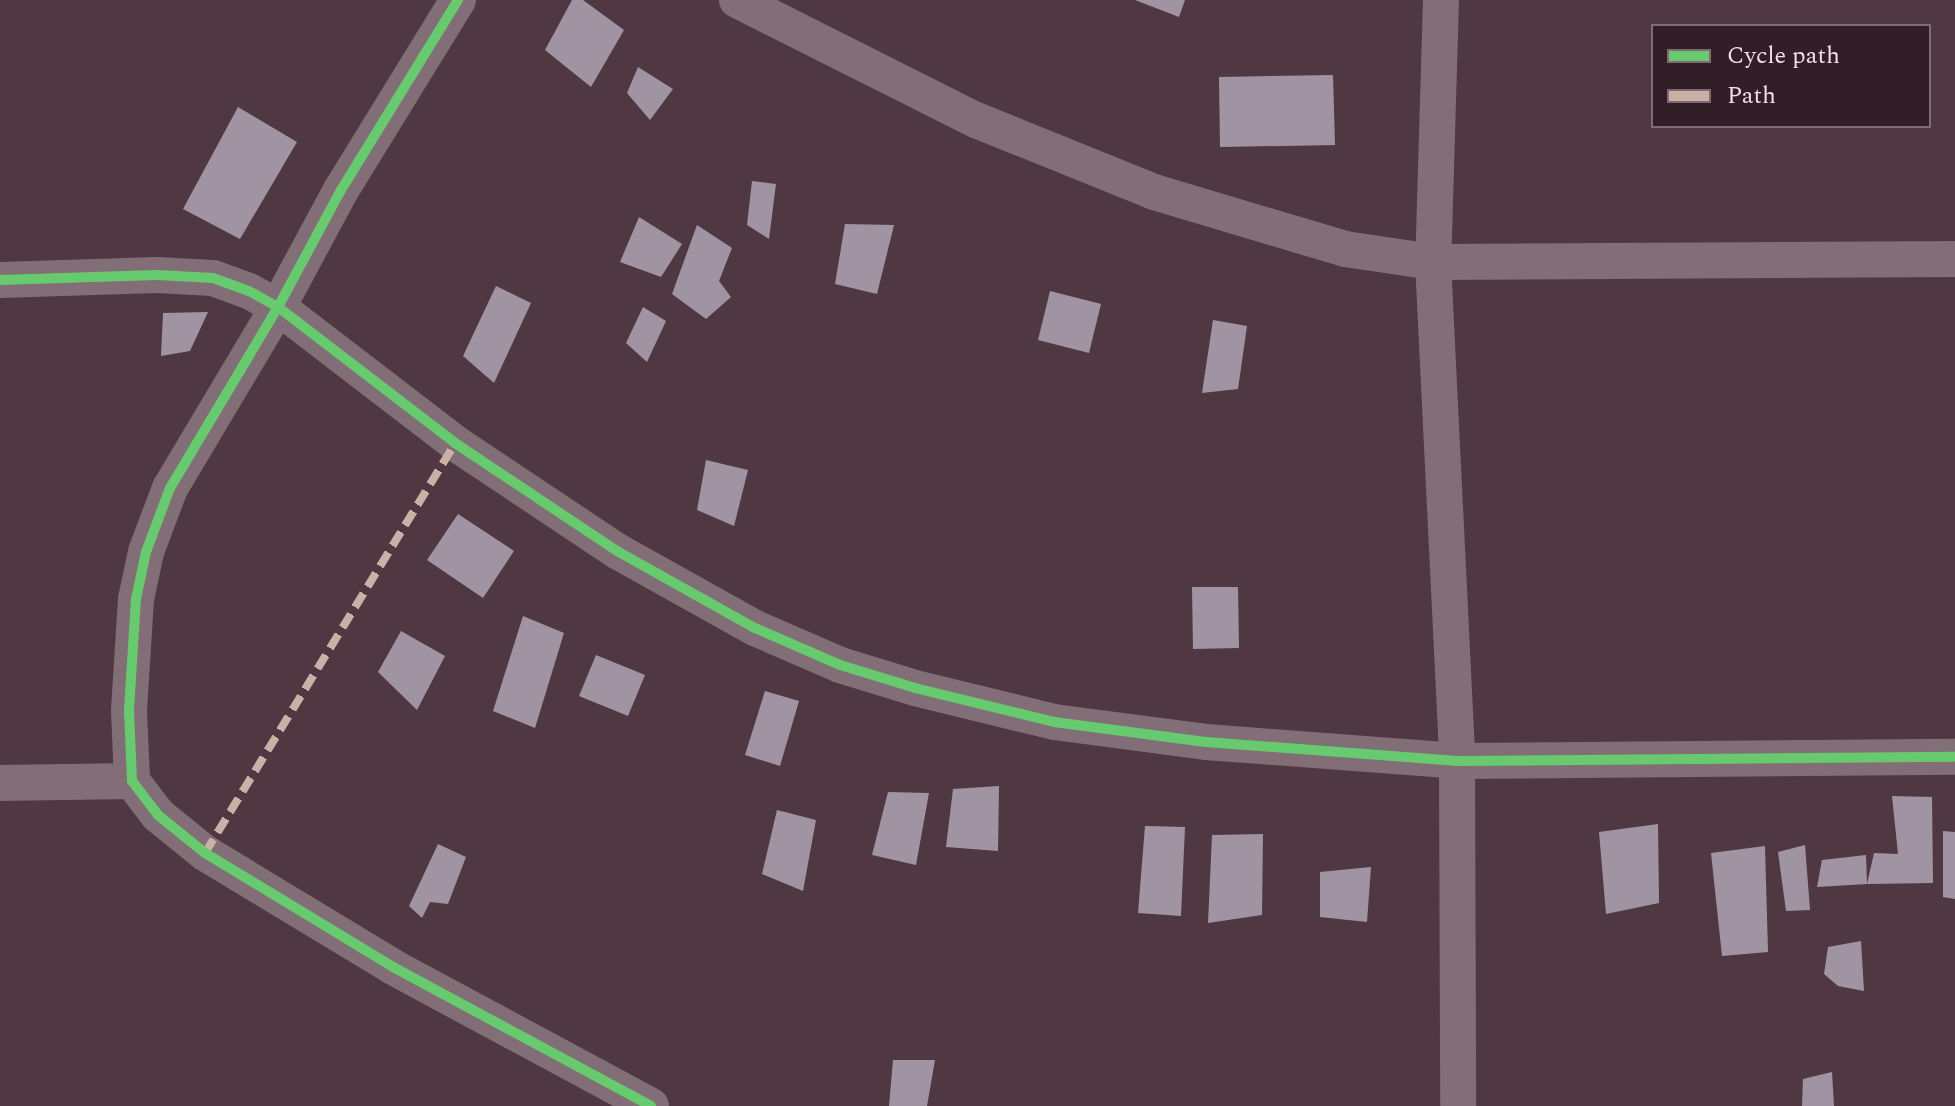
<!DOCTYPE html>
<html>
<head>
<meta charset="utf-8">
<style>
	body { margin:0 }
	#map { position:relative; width:1955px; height:1106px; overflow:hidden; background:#503843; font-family:Spectral,serif }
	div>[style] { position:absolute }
	.building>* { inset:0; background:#a194a2 }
	.minor>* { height:36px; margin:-18px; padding:0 18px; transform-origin:18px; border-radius:18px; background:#816e77 }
	.quiet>* { height:8px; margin-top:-4px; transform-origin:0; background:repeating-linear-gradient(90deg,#cab0a6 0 16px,transparent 0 24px) }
	.cycleway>* { height:10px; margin:-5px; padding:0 5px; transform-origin:5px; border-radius:5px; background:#67ca6e }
	span { translate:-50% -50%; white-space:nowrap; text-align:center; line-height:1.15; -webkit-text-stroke:8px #321e26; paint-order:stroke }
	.legend { position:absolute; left:1651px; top:24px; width:280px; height:104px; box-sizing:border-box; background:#321e26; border:2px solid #816a73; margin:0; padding:10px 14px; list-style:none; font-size:24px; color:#f8dbe6 }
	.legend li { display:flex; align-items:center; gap:16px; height:40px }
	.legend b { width:40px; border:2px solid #816a73 }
</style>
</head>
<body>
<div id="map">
	<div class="building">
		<div style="clip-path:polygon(572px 0,583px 0,624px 30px,591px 87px,545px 50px)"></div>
		<div style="clip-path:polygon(1135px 0,1185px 0,1179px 17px)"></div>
		<div style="clip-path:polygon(638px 67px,673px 89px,650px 120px,627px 93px)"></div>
		<div style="clip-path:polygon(1333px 75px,1335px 145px,1220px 147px,1219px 77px)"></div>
		<div style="clip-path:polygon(238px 107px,297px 142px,240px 239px,183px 209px)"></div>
		<div style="clip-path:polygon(752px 181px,776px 184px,769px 239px,747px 225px)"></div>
		<div style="clip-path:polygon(639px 217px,682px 244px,661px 277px,620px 262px)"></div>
		<div style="clip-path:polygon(845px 224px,894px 225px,877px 294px,835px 284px)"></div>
		<div style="clip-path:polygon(697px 225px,732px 248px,719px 281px,731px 297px,706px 319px,672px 294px)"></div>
		<div style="clip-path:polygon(496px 286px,531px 303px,494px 383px,463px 356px)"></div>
		<div style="clip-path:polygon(1050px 291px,1101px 304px,1089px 353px,1038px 340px)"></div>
		<div style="clip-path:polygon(643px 307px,666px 321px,647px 362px,626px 343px)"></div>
		<div style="clip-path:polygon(208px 312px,190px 351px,161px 356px,163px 313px)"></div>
		<div style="clip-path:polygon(1213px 320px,1247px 326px,1238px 389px,1202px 393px)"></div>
		<div style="clip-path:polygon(706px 460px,748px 470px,734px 526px,697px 510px)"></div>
		<div style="clip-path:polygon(458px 514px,514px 551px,483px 598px,427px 560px)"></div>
		<div style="clip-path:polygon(1192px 587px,1238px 587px,1239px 648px,1193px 649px)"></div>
		<div style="clip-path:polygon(523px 616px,564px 633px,535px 728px,493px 711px)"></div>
		<div style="clip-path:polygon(401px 631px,445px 656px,417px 710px,378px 672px)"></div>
		<div style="clip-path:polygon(596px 655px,645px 675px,628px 716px,579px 696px)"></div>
		<div style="clip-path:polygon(765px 691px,799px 701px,780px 766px,745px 755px)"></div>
		<div style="clip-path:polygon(999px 786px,998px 851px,946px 847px,953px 789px)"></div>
		<div style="clip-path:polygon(888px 792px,929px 793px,916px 865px,872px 855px)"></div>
		<div style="clip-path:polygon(1892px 796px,1932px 797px,1933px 883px,1867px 884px,1874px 853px,1898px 854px)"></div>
		<div style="clip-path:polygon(777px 810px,816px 820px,803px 891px,762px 874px)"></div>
		<div style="clip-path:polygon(1658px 824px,1659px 903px,1606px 914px,1599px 832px)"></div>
		<div style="clip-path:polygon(1145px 826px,1185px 827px,1181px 916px,1138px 913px)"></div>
		<div style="clip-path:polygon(1943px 831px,1955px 832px,1955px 899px,1943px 897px)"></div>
		<div style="clip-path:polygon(1263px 834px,1262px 915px,1208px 923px,1212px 835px)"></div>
		<div style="clip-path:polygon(438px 844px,466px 857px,448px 904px,430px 902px,422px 918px,409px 906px)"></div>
		<div style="clip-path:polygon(1805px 845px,1810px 910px,1786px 911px,1778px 852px)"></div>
		<div style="clip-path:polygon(1765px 846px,1768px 952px,1722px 956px,1711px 853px)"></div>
		<div style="clip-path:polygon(1866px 855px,1867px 884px,1817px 887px,1822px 860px)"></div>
		<div style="clip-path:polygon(1371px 867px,1367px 922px,1320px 917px,1320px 872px)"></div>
		<div style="clip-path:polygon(1861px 941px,1864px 991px,1838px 986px,1824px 974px,1828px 947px)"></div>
		<div style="clip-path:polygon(893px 1060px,935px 1060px,927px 1106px,889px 1106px)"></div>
		<div style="clip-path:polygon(1832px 1072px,1834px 1106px,1802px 1106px,1803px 1079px)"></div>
	</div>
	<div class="minor">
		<div style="left:458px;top:0;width:223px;rotate:121.6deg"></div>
		<div style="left:341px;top:190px;width:133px;rotate:118.3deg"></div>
		<div style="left:278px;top:307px;width:211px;rotate:120.8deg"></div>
		<div style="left:170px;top:488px;width:68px;rotate:110.6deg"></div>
		<div style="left:146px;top:552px;width:48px;rotate:102deg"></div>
		<div style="left:136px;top:599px;width:112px;rotate:93.6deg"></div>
		<div style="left:129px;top:711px;width:70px;rotate:87.5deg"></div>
		<div style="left:132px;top:781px;width:43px;rotate:52.6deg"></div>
		<div style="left:158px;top:815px;width:60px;rotate:39deg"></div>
		<div style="left:205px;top:853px;width:220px;rotate:31.2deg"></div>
		<div style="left:393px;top:967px;width:293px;rotate:28.3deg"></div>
		<div style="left:737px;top:0;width:267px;rotate:26.7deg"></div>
		<div style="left:976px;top:120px;width:192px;rotate:22deg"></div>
		<div style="left:1154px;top:192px;width:199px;rotate:16.6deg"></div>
		<div style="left:1345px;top:249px;width:89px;rotate:8.4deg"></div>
		<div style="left:1433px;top:262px;width:522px;rotate:-0.33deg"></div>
		<div style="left:1441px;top:0;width:262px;rotate:91.7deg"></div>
		<div style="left:1433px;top:262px;width:500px;rotate:87.2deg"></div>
		<div style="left:1457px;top:761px;width:345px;rotate:89.8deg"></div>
		<div style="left:0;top:280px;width:157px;rotate:-1.8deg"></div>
		<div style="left:157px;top:275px;width:56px;rotate:3.1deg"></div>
		<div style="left:213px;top:278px;width:38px;rotate:20deg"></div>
		<div style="left:249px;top:291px;width:33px;rotate:29deg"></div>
		<div style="left:278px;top:307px;width:223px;rotate:37.5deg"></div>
		<div style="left:455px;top:443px;width:195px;rotate:33.7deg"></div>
		<div style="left:617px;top:551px;width:158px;rotate:29.2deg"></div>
		<div style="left:755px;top:628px;width:93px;rotate:23.5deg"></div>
		<div style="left:840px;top:665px;width:78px;rotate:17deg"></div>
		<div style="left:915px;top:688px;width:143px;rotate:13.7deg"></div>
		<div style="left:1054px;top:722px;width:153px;rotate:7.5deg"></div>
		<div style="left:1206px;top:742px;width:252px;rotate:4.3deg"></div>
		<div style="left:1457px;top:761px;width:498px;rotate:-0.5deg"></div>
		<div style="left:0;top:783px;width:132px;rotate:-0.9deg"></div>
	</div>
	<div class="quiet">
		<div style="left:205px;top:853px;width:480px;rotate:-58.6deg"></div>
	</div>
	<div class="cycleway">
		<div style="left:458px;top:0;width:223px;rotate:121.6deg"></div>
		<div style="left:341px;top:190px;width:133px;rotate:118.3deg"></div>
		<div style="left:278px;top:307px;width:211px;rotate:120.8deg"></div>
		<div style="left:170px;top:488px;width:68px;rotate:110.6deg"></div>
		<div style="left:146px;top:552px;width:48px;rotate:102deg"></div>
		<div style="left:136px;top:599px;width:112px;rotate:93.6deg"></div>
		<div style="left:129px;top:711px;width:70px;rotate:87.5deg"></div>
		<div style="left:132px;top:781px;width:43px;rotate:52.6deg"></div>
		<div style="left:158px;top:815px;width:60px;rotate:39deg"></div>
		<div style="left:205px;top:853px;width:220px;rotate:31.2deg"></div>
		<div style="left:393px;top:967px;width:293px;rotate:28.3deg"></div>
		<div style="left:0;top:280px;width:157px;rotate:-1.8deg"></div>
		<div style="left:157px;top:275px;width:56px;rotate:3.1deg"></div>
		<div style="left:213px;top:278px;width:38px;rotate:20deg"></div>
		<div style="left:249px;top:291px;width:33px;rotate:29deg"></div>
		<div style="left:278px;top:307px;width:223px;rotate:37.5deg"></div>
		<div style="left:455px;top:443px;width:195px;rotate:33.7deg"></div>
		<div style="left:617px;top:551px;width:158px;rotate:29.2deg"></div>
		<div style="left:755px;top:628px;width:93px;rotate:23.5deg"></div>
		<div style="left:840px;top:665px;width:78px;rotate:17deg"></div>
		<div style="left:915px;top:688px;width:143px;rotate:13.7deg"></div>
		<div style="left:1054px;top:722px;width:153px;rotate:7.5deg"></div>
		<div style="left:1206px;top:742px;width:252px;rotate:4.3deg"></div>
		<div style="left:1457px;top:761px;width:498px;rotate:-0.5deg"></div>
	</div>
	<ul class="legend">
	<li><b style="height:10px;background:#67ca6e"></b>Cycle path</li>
	<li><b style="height:10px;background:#cab0a6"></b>Path</li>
	</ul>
</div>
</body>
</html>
